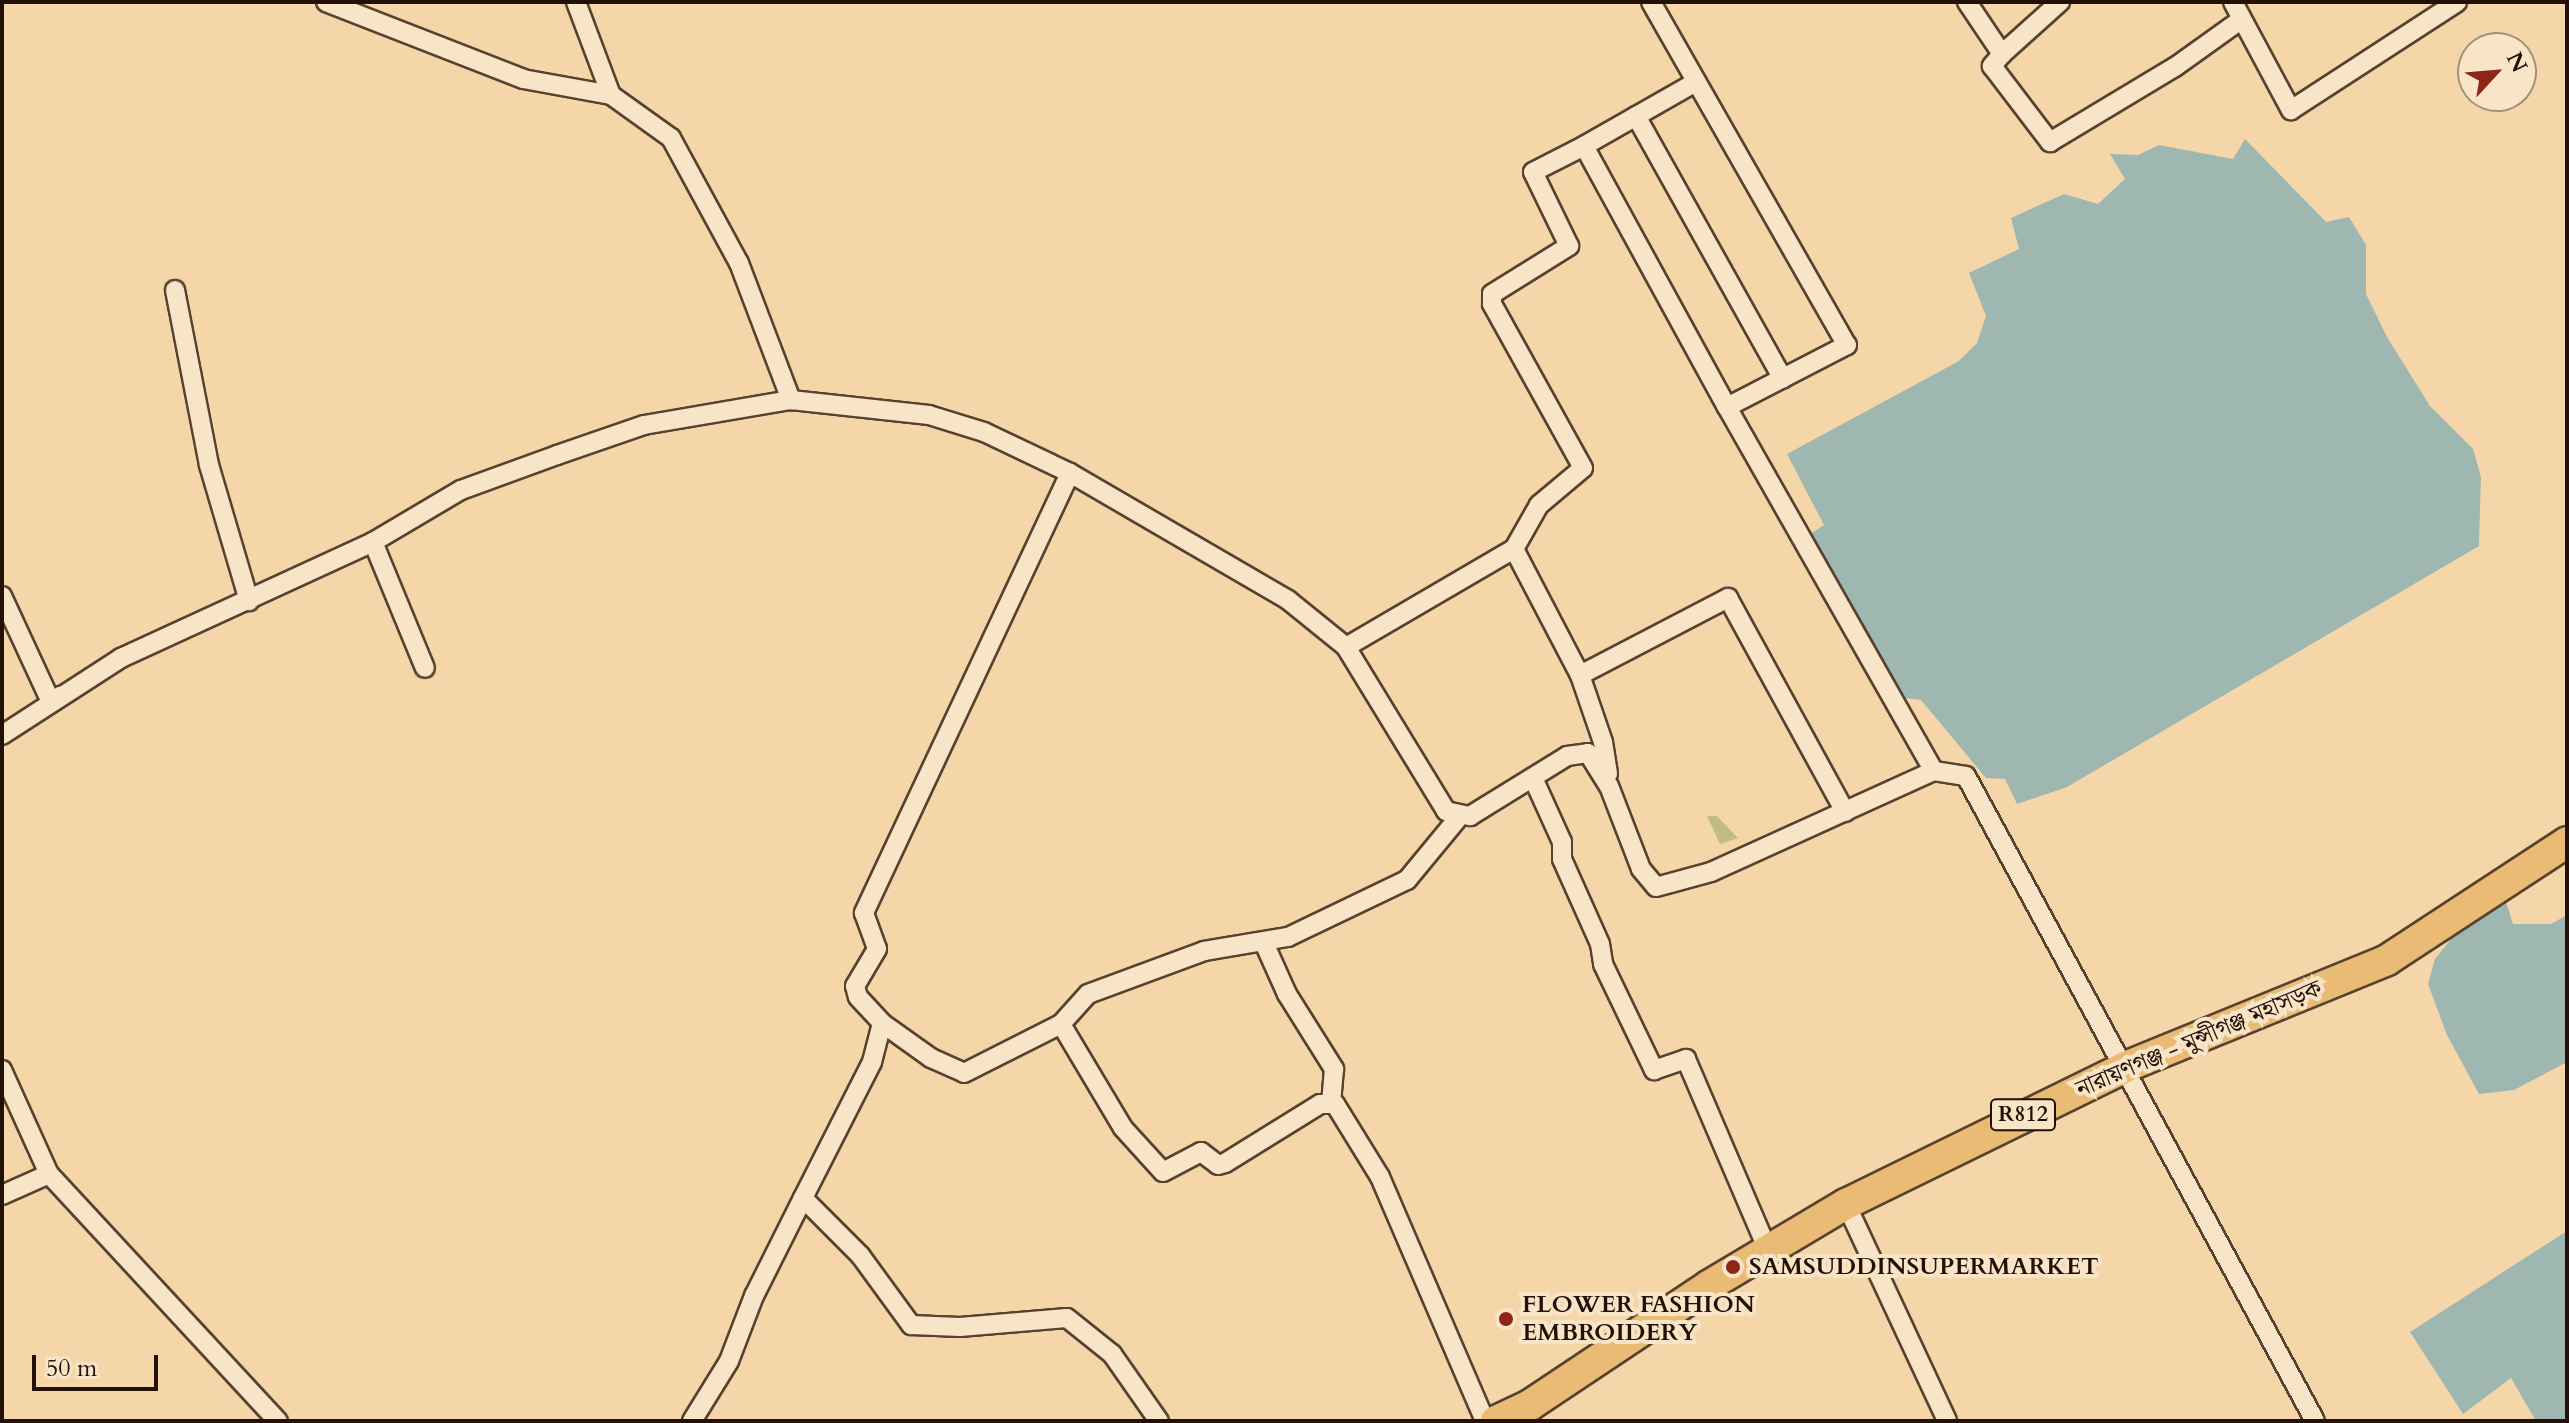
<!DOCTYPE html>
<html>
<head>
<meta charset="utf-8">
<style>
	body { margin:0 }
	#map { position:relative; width:2569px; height:1423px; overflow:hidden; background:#f4d6a8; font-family:Cardo,"Noto Serif Bengali",serif }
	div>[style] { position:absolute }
	.green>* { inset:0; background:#c0bc84 }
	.water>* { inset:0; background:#9eb7b0 }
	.roads { filter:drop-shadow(2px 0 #574230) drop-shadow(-2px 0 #574230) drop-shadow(0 2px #574230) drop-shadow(0 -2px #574230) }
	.street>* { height:18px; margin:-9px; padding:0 9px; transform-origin:9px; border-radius:9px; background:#f8e4c6 }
	.primary>* { height:30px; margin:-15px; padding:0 15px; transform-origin:15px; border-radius:15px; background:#eabb74 }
	.dots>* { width:22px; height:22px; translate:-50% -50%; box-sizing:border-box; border:4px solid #f8e4c6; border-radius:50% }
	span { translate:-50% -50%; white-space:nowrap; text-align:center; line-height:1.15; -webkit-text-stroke:8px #f8e4c6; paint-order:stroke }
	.shield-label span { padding:2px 6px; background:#f8e4c6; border:2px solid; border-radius:6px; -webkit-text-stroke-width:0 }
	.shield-label { font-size:22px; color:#231108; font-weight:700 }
	.street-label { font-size:24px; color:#231108 }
	.poi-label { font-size:24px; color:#231108; font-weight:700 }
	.left { translate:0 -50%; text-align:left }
	.frame { position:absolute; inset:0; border:4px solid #231108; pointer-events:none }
	.north { position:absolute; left:2457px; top:32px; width:80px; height:80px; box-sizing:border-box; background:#f8e4c6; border:2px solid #a3907a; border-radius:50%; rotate:64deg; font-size:22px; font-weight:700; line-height:32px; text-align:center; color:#231108 }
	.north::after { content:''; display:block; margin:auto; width:28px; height:36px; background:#8f2418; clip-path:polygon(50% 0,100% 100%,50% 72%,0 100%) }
	.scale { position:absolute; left:32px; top:1355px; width:126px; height:36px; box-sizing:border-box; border:4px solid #231108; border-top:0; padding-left:10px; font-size:24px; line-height:28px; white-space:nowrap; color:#231108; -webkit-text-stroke:6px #f8e4c6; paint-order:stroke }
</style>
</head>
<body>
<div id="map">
	<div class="green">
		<div style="clip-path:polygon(1707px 816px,1717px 816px,1738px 838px,1720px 844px)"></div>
	</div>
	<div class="water">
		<div style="clip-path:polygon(2245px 139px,2326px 222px,2349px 217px,2366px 245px,2366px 294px,2387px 337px,2430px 406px,2473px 449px,2481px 477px,2479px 546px,2067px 787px,2017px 804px,2005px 779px,1986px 778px,1921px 700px,1897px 697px,1803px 539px,1824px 525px,1787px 454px,1959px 361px,1977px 343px,1986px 316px,1969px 273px,2019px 249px,2011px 218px,2064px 194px,2098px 204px,2125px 179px,2110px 154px,2138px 155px,2159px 145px,2233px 159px)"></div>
		<div style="clip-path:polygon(2505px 899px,2513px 924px,2551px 924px,2567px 915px,2567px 1062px,2514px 1090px,2479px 1094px,2447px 1035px,2428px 984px,2435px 959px,2459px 929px)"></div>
		<div style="clip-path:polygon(2567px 1231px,2567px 1421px,2536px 1421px,2511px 1378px,2463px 1414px,2410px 1332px)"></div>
	</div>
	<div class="roads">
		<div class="street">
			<div style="left:326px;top:2px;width:212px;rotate:21.3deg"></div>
			<div style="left:523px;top:79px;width:89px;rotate:10.3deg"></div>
			<div style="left:576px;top:2px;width:99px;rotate:69.4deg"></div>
			<div style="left:611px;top:95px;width:74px;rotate:35.6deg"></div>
			<div style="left:671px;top:138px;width:142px;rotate:61.5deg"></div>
			<div style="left:739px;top:263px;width:147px;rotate:69.2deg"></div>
			<div style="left:1651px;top:2px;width:395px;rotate:60.3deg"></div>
			<div style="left:1847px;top:345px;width:135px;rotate:152.7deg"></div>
			<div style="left:1727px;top:407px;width:419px;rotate:60.4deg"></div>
			<div style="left:1967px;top:2px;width:63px;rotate:56.1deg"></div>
			<div style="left:2002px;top:54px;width:16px;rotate:130deg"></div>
			<div style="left:1992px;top:66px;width:96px;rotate:52.7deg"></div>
			<div style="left:2050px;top:142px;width:146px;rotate:-31deg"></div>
			<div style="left:2175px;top:67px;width:82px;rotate:-35.6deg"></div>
			<div style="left:2233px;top:2px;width:123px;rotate:61.8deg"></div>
			<div style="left:2291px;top:110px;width:198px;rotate:-33deg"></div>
			<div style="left:2002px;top:54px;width:78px;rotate:-41.9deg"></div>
			<div style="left:1696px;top:82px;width:129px;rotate:150.3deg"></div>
			<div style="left:1584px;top:146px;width:298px;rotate:61.3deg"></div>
			<div style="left:1636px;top:116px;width:301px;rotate:60.8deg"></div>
			<div style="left:175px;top:290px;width:178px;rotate:79deg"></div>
			<div style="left:209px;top:465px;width:142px;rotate:73.6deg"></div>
			<div style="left:1070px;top:473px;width:486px;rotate:115.1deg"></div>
			<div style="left:864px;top:913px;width:38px;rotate:70deg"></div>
			<div style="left:877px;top:949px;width:43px;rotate:120.7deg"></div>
			<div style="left:855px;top:986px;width:11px;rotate:75deg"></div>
			<div style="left:858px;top:997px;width:35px;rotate:47deg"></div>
			<div style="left:882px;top:1023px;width:60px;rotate:35.5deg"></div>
			<div style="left:931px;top:1058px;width:36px;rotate:24deg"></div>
			<div style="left:964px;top:1073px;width:109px;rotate:-26.8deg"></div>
			<div style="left:1061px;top:1024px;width:121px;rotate:59.2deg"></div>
			<div style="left:1123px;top:1128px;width:59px;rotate:47.7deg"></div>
			<div style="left:1163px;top:1172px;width:43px;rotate:-27.8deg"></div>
			<div style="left:1201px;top:1152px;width:21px;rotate:37deg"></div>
			<div style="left:1218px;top:1165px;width:7px;rotate:-16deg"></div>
			<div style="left:1225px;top:1163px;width:112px;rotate:-31.8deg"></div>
			<div style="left:1320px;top:1104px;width:15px"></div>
			<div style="left:1335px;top:1104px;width:86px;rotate:58.3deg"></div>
			<div style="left:1380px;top:1177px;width:266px;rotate:66.7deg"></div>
			<div style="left:373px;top:542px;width:136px;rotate:67.6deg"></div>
			<div style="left:1514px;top:549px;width:142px;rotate:62.4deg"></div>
			<div style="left:1580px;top:675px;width:71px;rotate:71.1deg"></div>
			<div style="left:1603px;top:742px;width:32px;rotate:81deg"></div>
			<div style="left:2px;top:596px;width:117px;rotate:65.2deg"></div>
			<div style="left:51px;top:702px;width:11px;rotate:-34deg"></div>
			<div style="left:1346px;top:647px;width:194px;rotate:-30.3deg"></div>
			<div style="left:1514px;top:549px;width:51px;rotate:-60.4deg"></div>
			<div style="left:1539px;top:505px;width:57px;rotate:-40.1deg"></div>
			<div style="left:1583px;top:468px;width:188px;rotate:-119deg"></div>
			<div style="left:1492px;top:304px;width:10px;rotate:-90deg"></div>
			<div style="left:1492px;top:294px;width:91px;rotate:-31.9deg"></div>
			<div style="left:1569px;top:246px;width:82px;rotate:-115.9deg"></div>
			<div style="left:1533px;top:172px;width:57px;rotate:-27deg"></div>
			<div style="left:1580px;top:675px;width:167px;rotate:-27.5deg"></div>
			<div style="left:1728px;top:598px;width:244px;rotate:61.3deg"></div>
			<div style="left:2px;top:735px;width:142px;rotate:-32.9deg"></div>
			<div style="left:121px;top:658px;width:277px;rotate:-24.7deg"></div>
			<div style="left:373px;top:542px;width:102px;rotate:-30.6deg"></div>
			<div style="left:461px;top:490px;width:102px;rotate:-20deg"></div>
			<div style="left:557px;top:455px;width:92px;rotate:-19deg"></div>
			<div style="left:644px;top:425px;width:149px;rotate:-9.7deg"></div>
			<div style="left:791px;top:400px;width:139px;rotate:6.2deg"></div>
			<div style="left:929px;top:415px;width:58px;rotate:17.2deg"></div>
			<div style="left:984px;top:432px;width:95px;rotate:25.5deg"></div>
			<div style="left:1070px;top:473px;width:252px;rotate:30.2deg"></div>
			<div style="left:1288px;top:600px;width:75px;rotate:39deg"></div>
			<div style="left:1346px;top:647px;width:192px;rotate:58.6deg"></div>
			<div style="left:1446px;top:811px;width:25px;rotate:12deg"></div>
			<div style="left:1470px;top:816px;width:114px;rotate:-31.7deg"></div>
			<div style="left:1567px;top:756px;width:21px;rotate:-8deg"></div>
			<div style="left:1588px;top:753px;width:39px;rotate:58deg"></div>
			<div style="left:1609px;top:786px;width:89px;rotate:68.9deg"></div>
			<div style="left:1641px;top:869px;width:23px;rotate:50deg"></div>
			<div style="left:1656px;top:887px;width:57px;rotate:-15.3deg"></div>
			<div style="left:1711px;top:872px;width:245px;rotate:-24.4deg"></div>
			<div style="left:1934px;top:771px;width:32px;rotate:9deg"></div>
			<div style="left:1966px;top:776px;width:733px;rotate:61.58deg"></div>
			<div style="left:1533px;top:778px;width:70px;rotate:65.6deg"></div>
			<div style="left:1562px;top:842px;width:17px;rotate:90deg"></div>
			<div style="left:1562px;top:859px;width:93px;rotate:65.9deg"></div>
			<div style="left:1600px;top:944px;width:20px;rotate:81deg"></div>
			<div style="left:1603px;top:964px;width:118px;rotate:64.3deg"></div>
			<div style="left:1654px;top:1070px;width:34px;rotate:-19deg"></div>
			<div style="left:1686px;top:1059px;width:208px;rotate:66.8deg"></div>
			<div style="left:1265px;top:945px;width:54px;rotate:65.8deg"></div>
			<div style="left:1287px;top:994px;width:89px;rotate:57.9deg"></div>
			<div style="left:1334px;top:1069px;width:33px;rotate:95deg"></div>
			<div style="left:1061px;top:1024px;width:40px;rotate:-48deg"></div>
			<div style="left:1088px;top:994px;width:124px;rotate:-20.3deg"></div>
			<div style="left:1204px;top:951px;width:85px;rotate:-9.5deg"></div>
			<div style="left:1288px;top:937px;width:132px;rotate:-25.6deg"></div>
			<div style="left:1407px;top:880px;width:82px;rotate:-50.5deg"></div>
			<div style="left:2px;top:1070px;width:114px;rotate:65.7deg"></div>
			<div style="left:2px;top:1195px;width:51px;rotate:-24.1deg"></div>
			<div style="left:49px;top:1174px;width:337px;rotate:47.2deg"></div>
			<div style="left:803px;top:1198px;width:153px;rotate:-63.1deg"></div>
			<div style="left:872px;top:1062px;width:40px;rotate:-75.6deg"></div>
			<div style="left:1846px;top:1204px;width:239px;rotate:65deg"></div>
			<div style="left:692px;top:1421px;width:70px;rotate:-58.3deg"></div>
			<div style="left:729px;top:1361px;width:70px;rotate:-69deg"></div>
			<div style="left:754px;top:1296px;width:110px;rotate:-63.4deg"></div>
			<div style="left:803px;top:1198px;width:81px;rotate:45deg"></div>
			<div style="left:860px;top:1255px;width:87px;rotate:53.9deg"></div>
			<div style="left:911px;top:1325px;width:49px;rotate:2.3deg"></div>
			<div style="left:960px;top:1327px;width:107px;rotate:-4.8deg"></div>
			<div style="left:1067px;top:1318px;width:58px;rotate:38.7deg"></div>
			<div style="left:1112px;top:1354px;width:82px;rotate:55deg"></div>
		</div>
		<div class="primary">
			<div style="left:1496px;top:1421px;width:38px;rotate:-25deg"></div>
			<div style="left:1530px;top:1405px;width:216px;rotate:-33.7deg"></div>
			<div style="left:1710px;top:1285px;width:158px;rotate:-30.8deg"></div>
			<div style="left:1846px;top:1204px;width:309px;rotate:-26.1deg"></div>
			<div style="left:2123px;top:1068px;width:285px;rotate:-22.2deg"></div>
			<div style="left:2387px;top:960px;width:215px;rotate:-33.2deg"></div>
		</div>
	</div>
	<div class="dots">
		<div style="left:1733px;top:1267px;background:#8f2418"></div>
		<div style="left:1506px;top:1319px;background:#8f2418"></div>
	</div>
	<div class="shield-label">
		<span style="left:2023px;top:1115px">R812</span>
	</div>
	<div class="street-label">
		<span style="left:2199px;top:1039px;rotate:-23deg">নারায়ণগঞ্জ - মুন্সীগঞ্জ মহাসড়ক</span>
	</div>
	<div class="poi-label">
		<span class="left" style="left:1749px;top:1267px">SAMSUDDINSUPERMARKET</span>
		<span class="left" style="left:1522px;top:1319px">FLOWER FASHION<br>EMBROIDERY</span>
	</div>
	<div class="frame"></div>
	<div class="north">N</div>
	<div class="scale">50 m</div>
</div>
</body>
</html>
